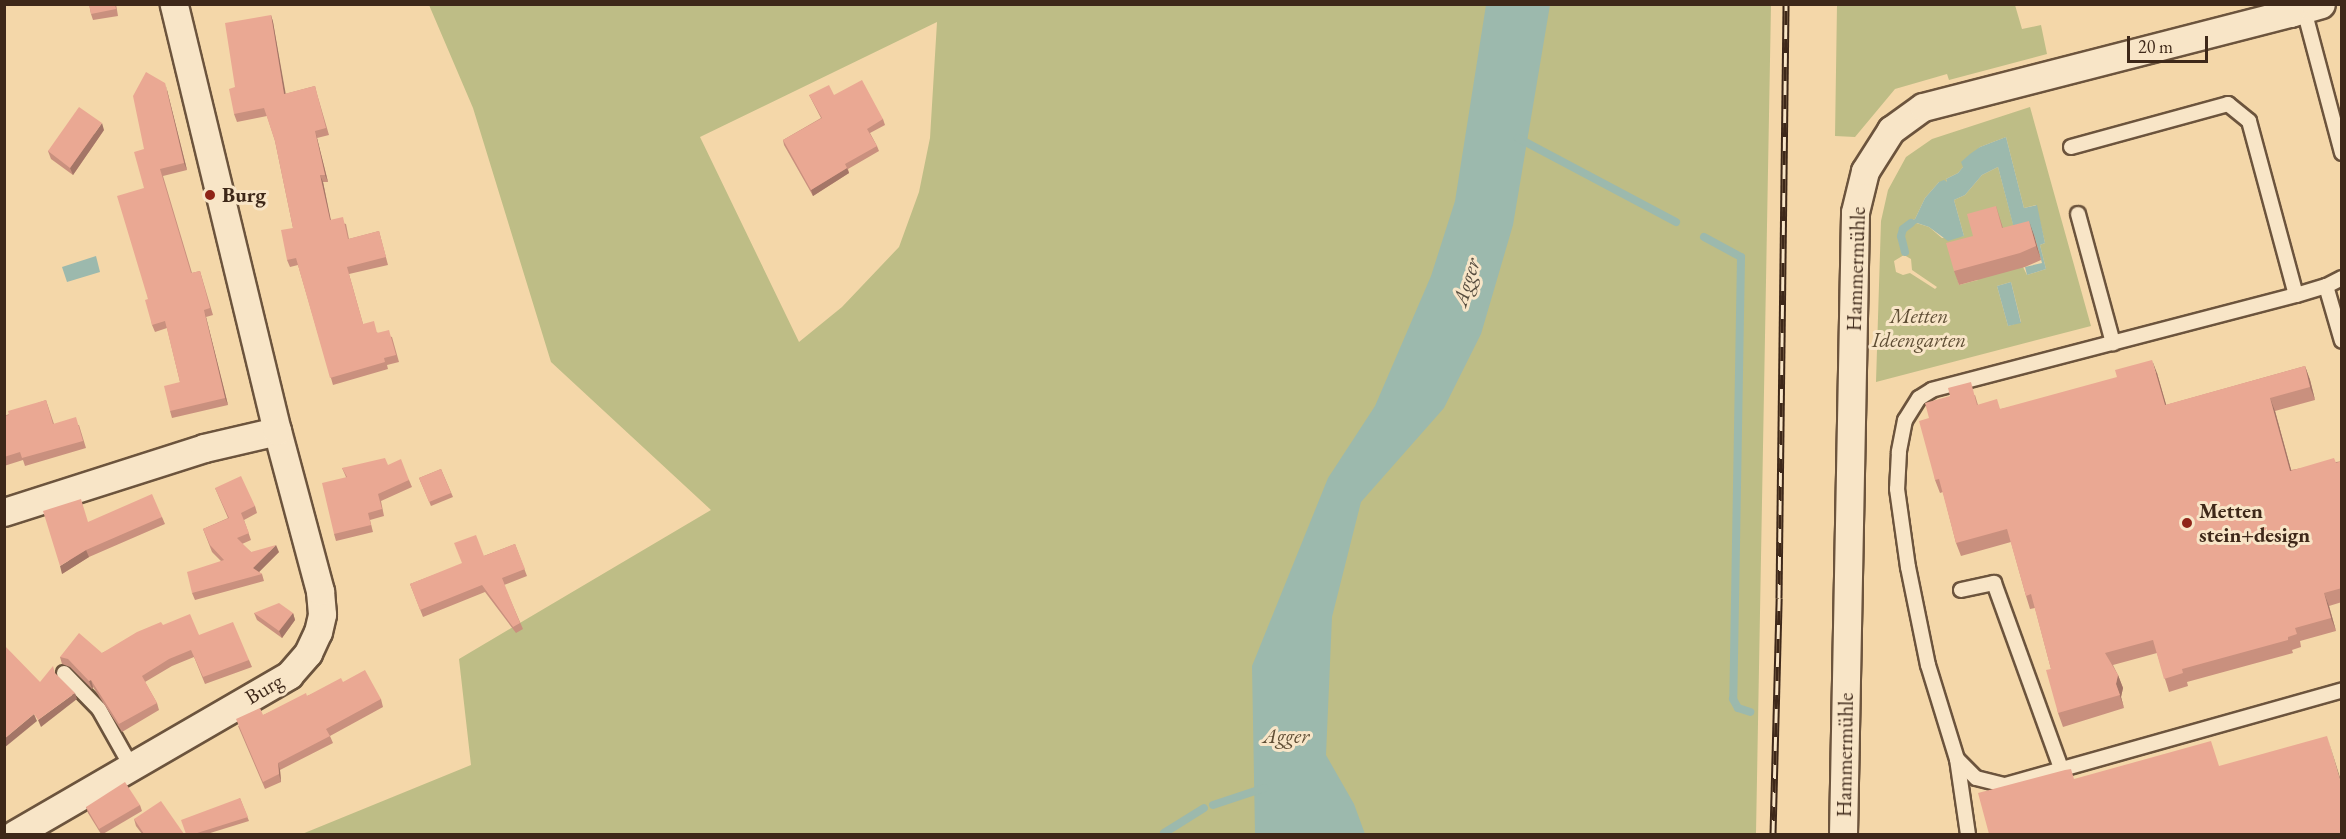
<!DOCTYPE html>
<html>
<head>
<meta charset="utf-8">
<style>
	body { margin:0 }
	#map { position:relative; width:2346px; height:839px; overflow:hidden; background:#f4d7a9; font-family:"EB Garamond",serif }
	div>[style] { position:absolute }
	.green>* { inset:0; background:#bebd86 }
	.water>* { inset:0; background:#9cb9ad }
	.stream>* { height:8px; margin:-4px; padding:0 4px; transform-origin:4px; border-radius:4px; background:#9cb9ad }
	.roads { filter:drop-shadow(2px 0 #6c543d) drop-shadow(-2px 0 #6c543d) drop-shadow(0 2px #6c543d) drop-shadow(0 -2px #6c543d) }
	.service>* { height:14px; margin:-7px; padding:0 7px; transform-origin:7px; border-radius:7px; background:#f8e5c7 }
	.minor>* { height:27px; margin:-13.5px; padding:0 13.5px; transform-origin:13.5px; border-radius:13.5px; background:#f8e5c7 }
	.rail>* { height:7px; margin-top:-3.5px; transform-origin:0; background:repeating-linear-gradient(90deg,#f8e5c7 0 14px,#3e2819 0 28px); box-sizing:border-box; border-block:2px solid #3e2819 }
	.wall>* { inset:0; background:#c9907e }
	.shaded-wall>* { inset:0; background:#a47667 }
	.building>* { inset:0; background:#eaa893 }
	.dots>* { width:16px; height:16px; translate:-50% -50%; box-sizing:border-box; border:3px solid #f8e5c7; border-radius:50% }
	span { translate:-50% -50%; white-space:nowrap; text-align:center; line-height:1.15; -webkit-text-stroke:6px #f8e5c7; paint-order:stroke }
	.poi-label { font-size:21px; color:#3e2819; font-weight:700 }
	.left { translate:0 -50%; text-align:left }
	.street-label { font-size:21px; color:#3e2819 }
	.park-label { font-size:21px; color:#5e4d34; font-style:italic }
	.water-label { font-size:22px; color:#564c3e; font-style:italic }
	.frame { position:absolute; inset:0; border:6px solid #3e2819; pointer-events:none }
	.scale { position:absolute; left:2127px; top:36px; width:81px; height:27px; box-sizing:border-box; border:3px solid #3e2819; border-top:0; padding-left:8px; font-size:18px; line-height:21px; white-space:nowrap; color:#3e2819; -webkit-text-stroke:4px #f8e5c7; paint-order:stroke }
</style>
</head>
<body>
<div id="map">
	<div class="green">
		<div style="clip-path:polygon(evenodd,429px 5px,1771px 5px,1756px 834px,1263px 834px,1255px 799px,1255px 834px,302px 834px,471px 765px,459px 659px,711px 510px,551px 362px,473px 108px,429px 5px,937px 22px,930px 138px,919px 192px,899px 247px,842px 307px,799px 342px,700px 137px,937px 22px)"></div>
		<div style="clip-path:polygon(1837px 5px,2015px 5px,2022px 29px,2041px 25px,2047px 54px,1949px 80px,1947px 74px,1895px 89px,1855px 137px,1835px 136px)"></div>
		<div style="clip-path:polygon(evenodd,2030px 107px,2091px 326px,1876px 382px,1881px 221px,1888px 190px,1906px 157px,1932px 139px,2030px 107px,2006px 137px,2024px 208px,2036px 205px,2045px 243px,2040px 245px,2046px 269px,2027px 275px,2021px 263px,1977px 275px,1978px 280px,1959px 285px,1951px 257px,2017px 239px,1998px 167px,1982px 175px,1965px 195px,1954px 200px,1964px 236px,1942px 238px,1929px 227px,1910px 221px,1915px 219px,1925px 198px,1939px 182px,1947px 182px,1946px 179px,1958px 173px,1980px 147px,2006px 137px,2030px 107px,1904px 255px,1911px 259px,1912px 270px,1937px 287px,1935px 289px,1910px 273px,1903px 275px,1896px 272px,1894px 261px,1904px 255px,2030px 107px,2011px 282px,2021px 322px,2008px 326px,1997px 286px,2011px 282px)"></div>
	</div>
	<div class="water">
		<div style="clip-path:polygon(1486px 5px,1550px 5px,1513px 225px,1481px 334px,1444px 408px,1361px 502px,1332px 617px,1326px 755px,1354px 804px,1365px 834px,1255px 834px,1252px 666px,1328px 478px,1375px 406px,1431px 276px,1455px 201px)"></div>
		<div style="clip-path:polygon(2006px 137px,2024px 208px,2037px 205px,2045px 243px,2040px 245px,2046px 269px,2027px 275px,2025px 267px,2042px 263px,2034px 235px,2017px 240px,1998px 167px,1982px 175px,1965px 195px,1954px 200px,1964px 236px,1948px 241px,1929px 227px,1917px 223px,1912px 226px,1909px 221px,1915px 219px,1925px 198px,1939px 182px,1944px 180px,1947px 182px,1946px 179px,1958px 173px,1963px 167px,1961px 162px,1970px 154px,1980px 147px)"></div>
		<div style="clip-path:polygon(96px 256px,100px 272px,67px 282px,62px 267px)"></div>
		<div style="clip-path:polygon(2011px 282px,2021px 323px,2008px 326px,1997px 286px)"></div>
	</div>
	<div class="stream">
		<div style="left:1518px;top:138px;width:179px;rotate:28deg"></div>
		<div style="left:1704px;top:237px;width:42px;rotate:28.4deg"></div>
		<div style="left:1741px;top:257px;width:442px;rotate:91deg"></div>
		<div style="left:1733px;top:699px;width:10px;rotate:61deg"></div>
		<div style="left:1738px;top:708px;width:13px;rotate:18deg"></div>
		<div style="left:1905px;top:252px;width:16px;rotate:-104deg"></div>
		<div style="left:1901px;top:236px;width:7px;rotate:-74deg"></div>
		<div style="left:1903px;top:229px;width:10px;rotate:-37deg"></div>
		<div style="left:1213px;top:805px;width:54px;rotate:-18.4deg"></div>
		<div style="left:1164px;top:833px;width:47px;rotate:-32deg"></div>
	</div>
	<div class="roads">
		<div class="service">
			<div style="left:2304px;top:10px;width:148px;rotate:75.1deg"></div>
			<div style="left:2071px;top:147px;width:163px;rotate:-15.3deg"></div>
			<div style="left:2228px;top:104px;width:27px;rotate:39deg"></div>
			<div style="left:2249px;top:121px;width:180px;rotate:74.9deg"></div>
			<div style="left:2078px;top:214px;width:134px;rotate:74.8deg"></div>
			<div style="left:2342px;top:278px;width:18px;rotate:153deg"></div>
			<div style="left:2326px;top:286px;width:31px;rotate:163deg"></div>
			<div style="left:2296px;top:295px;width:376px;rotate:165.4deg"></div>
			<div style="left:1932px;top:390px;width:15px;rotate:148deg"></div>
			<div style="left:1919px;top:398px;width:26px;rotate:122deg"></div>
			<div style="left:1905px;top:420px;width:33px;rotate:101deg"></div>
			<div style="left:1899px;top:452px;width:37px;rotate:93deg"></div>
			<div style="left:1897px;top:489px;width:79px;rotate:82deg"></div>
			<div style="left:1908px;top:567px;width:100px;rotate:78.5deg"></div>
			<div style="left:1928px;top:665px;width:98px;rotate:72.9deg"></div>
			<div style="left:1957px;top:759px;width:27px;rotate:45deg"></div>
			<div style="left:1976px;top:778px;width:30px;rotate:14deg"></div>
			<div style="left:2005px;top:785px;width:350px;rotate:-15.7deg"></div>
			<div style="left:2326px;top:286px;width:57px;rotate:73.8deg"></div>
			<div style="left:1961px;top:590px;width:34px;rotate:-12deg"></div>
			<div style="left:1994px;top:583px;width:200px;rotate:70.1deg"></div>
			<div style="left:64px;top:673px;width:50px;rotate:45.8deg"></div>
			<div style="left:99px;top:709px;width:65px;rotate:60.7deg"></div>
			<div style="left:1957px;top:759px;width:76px;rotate:81.7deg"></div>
		</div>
		<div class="minor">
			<div style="left:2288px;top:4px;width:9px;rotate:77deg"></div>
			<div style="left:2290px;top:13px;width:32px;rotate:-16deg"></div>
			<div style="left:4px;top:512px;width:210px;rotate:-17.7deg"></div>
			<div style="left:204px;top:448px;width:75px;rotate:-13.1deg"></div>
			<div style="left:15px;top:834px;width:317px;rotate:-30.1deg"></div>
			<div style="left:289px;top:675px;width:29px;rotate:-49deg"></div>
			<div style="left:308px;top:653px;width:23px;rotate:-65deg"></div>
			<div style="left:318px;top:632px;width:18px;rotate:-77deg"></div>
			<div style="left:322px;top:614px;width:23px;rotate:-95deg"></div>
			<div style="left:320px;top:591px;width:166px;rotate:-105deg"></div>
			<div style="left:277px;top:431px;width:439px;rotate:-103.6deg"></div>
			<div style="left:1843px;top:834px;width:622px;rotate:-88.89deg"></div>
			<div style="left:1855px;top:212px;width:42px;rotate:-76.3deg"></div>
			<div style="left:1865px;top:171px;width:49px;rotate:-57.6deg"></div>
			<div style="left:1891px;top:130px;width:39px;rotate:-36deg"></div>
			<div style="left:1923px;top:107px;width:379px;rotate:-14.4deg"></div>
		</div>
	</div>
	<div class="rail">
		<div style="left:1773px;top:834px;width:236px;rotate:-88.5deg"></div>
		<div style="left:1779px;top:598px;width:594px;rotate:-89.32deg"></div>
	</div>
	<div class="wall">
		<div style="clip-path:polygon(89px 4px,116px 4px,118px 16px,93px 20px,91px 14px)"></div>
		<div style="clip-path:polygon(271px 15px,273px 22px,285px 94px,315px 86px,317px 94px,329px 135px,317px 138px,328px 182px,323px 182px,331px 220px,346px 224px,349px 239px,379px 231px,388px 265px,349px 274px,363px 324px,378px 333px,392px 337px,399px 362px,387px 365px,388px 369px,333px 385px,298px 265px,290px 267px,287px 260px,293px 228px,275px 141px,267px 116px,237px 122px,234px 114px,235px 87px)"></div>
		<div style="clip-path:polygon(167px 90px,187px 170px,163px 176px,192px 273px,200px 271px,213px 315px,206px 317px,228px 405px,172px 418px,170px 411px,180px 382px,167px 328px,155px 332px,152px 325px,148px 299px,144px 188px,144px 149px)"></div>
		<div style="clip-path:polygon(809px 95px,834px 95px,883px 119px,885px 125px,870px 133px,877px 146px,879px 151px,848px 169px,849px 173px,813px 196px,784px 145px,783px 140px,821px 118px)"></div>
		<div style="clip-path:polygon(104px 130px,73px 175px,51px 159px,48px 151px)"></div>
		<div style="clip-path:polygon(1996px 206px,2003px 228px,2034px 235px,2041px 260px,2025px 267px,1959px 285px,1954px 271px,1973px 236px)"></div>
		<div style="clip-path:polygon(2305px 366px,2310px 380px,2315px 400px,2275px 411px,2291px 470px,2342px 461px,2342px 602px,2329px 606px,2336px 631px,2300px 641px,2301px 647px,2292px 650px,2293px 653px,2187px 682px,2188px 686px,2169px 692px,2157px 653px,2113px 665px,2118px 675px,2123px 688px,2121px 697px,2124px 708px,2063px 727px,2058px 713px,2051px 669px,2035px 608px,2030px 609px,2026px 596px,2011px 542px,1961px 556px,1956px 543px,1943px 492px,1940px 493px,1935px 480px,1929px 418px,1975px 395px,1978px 405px,2001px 409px,2157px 373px,2166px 405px)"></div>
		<div style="clip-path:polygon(46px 400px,54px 424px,79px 425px,86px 448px,25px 466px,23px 460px,4px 466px,4px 416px)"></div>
		<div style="clip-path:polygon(388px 465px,409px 480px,412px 487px,381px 501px,384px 516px,370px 520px,373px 532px,336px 541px,334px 534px,346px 477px,342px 468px)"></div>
		<div style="clip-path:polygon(441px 469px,453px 497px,431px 506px,419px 478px)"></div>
		<div style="clip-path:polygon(215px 488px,255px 506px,257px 513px,244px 520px,251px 540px,242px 544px,251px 552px,279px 552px,259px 572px,262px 574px,264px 581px,195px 600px,192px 593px,221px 561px,212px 552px,203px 529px,228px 518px)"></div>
		<div style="clip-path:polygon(162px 517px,165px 524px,89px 557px,62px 574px,88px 522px)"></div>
		<div style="clip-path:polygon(515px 544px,527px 576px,504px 585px,523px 629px,516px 633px,485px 592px,423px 617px,410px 584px)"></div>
		<div style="clip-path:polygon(254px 613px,293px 613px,295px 620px,282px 638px,257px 620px)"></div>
		<div style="clip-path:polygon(163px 625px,199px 635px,249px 660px,252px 667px,205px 684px,194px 657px,172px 666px,145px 682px,157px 703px,159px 710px,122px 732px,93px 687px,92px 689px,70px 667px,62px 664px,60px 657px,102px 653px)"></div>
		<div style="clip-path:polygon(343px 682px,381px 699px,383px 707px,330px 736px,333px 743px,280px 770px,281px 782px,265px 789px,238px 726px,307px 696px)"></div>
		<div style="clip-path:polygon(240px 798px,249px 821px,207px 834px,186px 834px)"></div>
		<div style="clip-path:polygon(140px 805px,142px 811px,103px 834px,101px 834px,88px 813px,86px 807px)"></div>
		<div style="clip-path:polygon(134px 819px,184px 834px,142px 834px,136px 826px)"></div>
	</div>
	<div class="shaded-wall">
		<div style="clip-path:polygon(271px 15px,273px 22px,287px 101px,284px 94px)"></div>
		<div style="clip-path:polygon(165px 83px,167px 90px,187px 170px,184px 163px)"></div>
		<div style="clip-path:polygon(102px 123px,104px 130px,73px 175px,70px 168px)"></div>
		<div style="clip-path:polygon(315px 131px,317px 138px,328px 182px,325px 175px)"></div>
		<div style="clip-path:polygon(847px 168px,849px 173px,813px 196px,811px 190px)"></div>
		<div style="clip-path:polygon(320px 175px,323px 182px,332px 227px,330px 220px)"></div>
		<div style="clip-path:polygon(2029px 221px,2034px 235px,2041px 260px,2036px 246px)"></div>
		<div style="clip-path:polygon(204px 310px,206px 317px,228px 405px,225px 398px)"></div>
		<div style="clip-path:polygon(2152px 360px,2157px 373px,2170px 418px,2165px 405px)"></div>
		<div style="clip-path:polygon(2305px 366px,2310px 380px,2315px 400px,2310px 387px)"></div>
		<div style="clip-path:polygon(2270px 398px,2275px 411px,2295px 484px,2290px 471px)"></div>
		<div style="clip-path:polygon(276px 545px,279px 552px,256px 575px,253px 568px)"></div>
		<div style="clip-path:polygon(86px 550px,89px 557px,62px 574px,60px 566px)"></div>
		<div style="clip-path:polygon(2324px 593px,2329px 606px,2336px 631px,2331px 618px)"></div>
		<div style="clip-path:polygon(293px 613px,295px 620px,282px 638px,279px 631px)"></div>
		<div style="clip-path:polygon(2118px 675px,2123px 688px,2121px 697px,2124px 708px,2116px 684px)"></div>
		<div style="clip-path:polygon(91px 680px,93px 687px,92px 689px,89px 681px)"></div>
		<div style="clip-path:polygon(75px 693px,77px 699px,41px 727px,38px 720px)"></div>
		<div style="clip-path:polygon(34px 714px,37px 721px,4px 748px,4px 739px)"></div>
		<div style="clip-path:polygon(2327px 736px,2342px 784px,2342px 787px)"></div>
		<div style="clip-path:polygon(278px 763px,280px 770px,281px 782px,279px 774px)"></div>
	</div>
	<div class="building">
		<div style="clip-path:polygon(89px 4px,115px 4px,116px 9px,91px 14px)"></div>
		<div style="clip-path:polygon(271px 15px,284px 94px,315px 86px,326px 128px,315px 131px,325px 175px,320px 175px,330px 220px,343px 217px,348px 239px,379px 231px,386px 257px,347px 267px,363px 324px,374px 321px,377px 333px,389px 330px,396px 355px,384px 358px,385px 362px,330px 378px,296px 258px,287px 260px,281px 230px,293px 228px,275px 141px,264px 108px,234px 114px,229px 89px,235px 87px,225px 23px)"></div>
		<div style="clip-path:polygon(146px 72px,165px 83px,184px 163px,160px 169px,191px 273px,200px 271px,210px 308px,204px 310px,225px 398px,170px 411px,164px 386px,180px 382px,165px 321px,152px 325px,145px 300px,148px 299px,117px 196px,144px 188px,134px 152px,144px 149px,133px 96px)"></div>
		<div style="clip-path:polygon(862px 80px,883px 119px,867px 129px,877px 146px,845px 164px,847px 168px,811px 190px,783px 140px,822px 118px,809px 95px,829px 85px,834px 95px)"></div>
		<div style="clip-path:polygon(79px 107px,102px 123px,70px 168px,48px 151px)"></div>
		<div style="clip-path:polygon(1996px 206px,2002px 228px,2029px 221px,2036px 246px,2020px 253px,1954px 271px,1946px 243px,1973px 236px,1967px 214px)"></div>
		<div style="clip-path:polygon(2152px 360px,2165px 405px,2305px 366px,2310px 387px,2270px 398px,2290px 471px,2334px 458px,2336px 463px,2342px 461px,2342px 588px,2324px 593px,2331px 618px,2295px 628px,2297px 634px,2288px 637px,2288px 640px,2182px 669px,2183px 673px,2164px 679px,2153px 640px,2105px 653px,2118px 675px,2116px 684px,2120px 695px,2058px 713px,2046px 670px,2051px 669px,2031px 594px,2026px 596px,2007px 529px,1956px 543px,1939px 479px,1935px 480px,1919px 421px,1929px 418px,1925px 403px,1950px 396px,1948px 388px,1971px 382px,1977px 405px,1997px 399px,2000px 409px,2117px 377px,2115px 370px)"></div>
		<div style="clip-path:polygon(46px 400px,53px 424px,76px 417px,83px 441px,22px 458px,20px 452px,4px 457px,4px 416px,9px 415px,8px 411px)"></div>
		<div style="clip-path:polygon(385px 458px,388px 465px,401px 459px,409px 480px,378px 494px,382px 509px,368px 513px,371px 525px,334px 534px,322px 483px,347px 477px,342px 468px)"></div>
		<div style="clip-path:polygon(441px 469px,451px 493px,429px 502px,419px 478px)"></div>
		<div style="clip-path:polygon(241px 476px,255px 506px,241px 513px,249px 533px,237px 538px,251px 552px,276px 545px,253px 568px,262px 574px,192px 593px,187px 572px,224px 560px,210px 545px,203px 529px,229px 518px,215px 488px)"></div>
		<div style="clip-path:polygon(152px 494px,162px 517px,86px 550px,60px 566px,43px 511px,81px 499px,88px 522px)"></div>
		<div style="clip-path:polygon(476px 535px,484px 556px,515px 544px,525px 569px,502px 578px,520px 623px,513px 627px,482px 585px,420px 610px,410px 584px,462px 563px,454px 543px)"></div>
		<div style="clip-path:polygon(279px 603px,293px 613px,279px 631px,254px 613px)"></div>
		<div style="clip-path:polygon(190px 614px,199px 635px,233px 622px,249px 660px,203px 677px,191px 650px,169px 659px,142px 676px,157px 703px,119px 724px,91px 680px,89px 681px,68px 659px,60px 657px,79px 633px,102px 653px,137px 632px,161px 622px,163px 625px)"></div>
		<div style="clip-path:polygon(4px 645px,40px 682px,53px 666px,55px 673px,75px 693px,38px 720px,34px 714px,4px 739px)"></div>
		<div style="clip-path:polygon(365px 670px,381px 699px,326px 729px,330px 736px,278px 763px,279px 774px,263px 782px,236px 719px,260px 708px,263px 715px,306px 693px,307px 696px,341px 678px,343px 682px)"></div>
		<div style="clip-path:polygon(2327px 736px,2342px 787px,2342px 834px,1989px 834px,1978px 793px,2065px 770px,2071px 769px,2074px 779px,2211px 741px,2219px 766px)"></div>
		<div style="clip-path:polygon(125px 782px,140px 805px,99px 829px,86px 807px)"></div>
		<div style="clip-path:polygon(240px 798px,248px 817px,194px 834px,186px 834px,181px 820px)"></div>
		<div style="clip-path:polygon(161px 801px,184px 834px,144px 834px,134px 819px)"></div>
	</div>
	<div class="dots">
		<div style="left:210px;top:195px;background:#8f2418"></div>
		<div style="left:2187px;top:523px;background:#8f2418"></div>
	</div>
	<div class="poi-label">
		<span class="left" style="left:222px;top:195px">Burg</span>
		<span class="left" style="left:2199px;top:523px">Metten<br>stein+design</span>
	</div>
	<div class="street-label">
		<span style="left:1856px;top:269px;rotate:-88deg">Hammermühle</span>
		<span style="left:264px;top:689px;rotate:-31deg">Burg</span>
		<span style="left:1845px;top:755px;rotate:-89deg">Hammermühle</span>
	</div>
	<div class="park-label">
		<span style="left:1919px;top:328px">Metten<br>Ideengarten</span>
		<span style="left:1286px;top:736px">Agger</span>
	</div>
	<div class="water-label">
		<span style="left:1466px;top:282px;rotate:-73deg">Agger</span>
	</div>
	<div class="frame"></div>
	<div class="scale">20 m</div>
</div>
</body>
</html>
